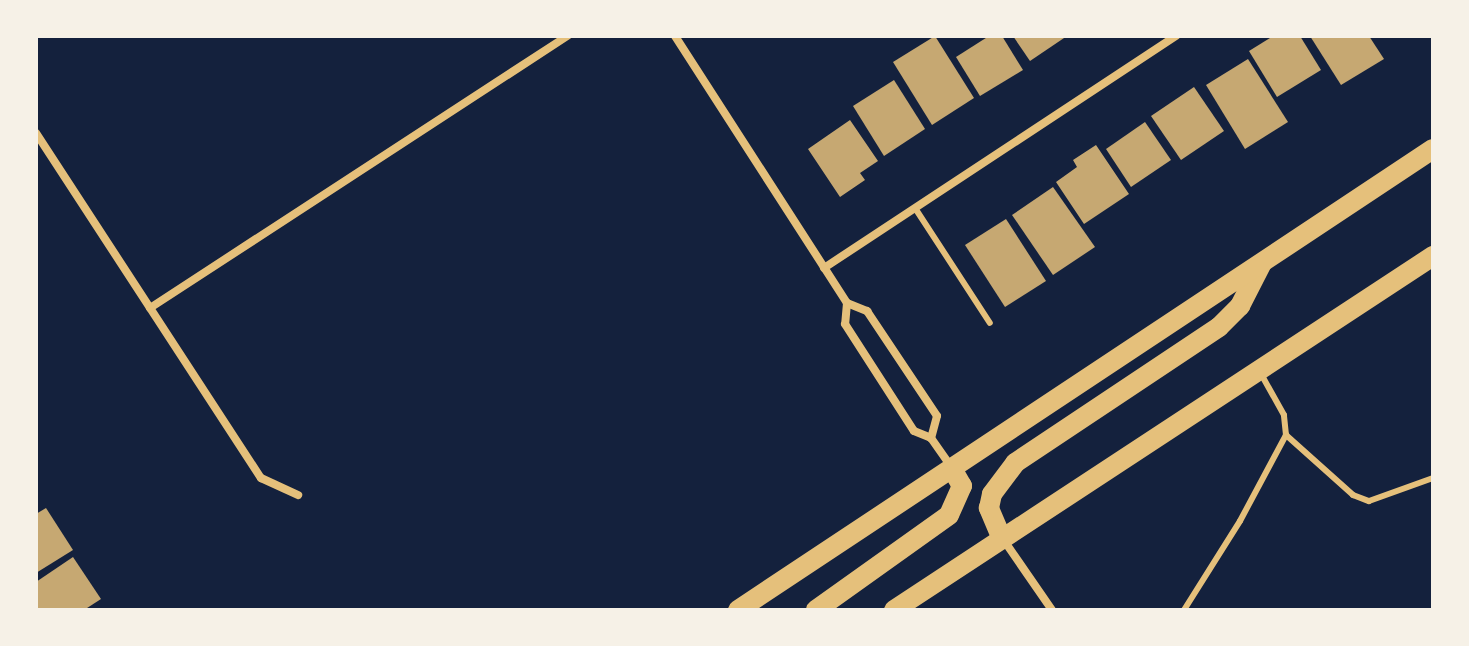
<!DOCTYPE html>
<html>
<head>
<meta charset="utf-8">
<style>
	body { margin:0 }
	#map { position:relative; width:1469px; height:646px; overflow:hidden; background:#14213d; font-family:"Open Sans",sans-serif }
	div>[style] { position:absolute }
	.building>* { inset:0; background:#c6a872 }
	.service>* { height:6px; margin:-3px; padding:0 3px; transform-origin:3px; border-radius:3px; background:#e5c07b }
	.minor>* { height:8px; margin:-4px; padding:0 4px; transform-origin:4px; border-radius:4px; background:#e5c07b }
	.primary>* { height:20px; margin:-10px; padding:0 10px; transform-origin:10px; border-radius:10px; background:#e5c07b }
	span { translate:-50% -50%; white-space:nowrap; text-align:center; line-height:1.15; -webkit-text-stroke:8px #f6f1e7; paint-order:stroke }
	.frame { position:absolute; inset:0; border:38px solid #f6f1e7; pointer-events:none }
</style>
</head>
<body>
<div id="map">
	<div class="building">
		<div style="clip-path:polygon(935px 36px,974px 98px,932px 125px,893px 62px)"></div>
		<div style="clip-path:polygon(989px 36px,1002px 36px,1023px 70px,980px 96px,956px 57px)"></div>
		<div style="clip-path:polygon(1013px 36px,1067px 36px,1030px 61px)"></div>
		<div style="clip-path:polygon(1273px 36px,1300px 36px,1321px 70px,1277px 97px,1249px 51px)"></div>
		<div style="clip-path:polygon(1310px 36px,1369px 36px,1384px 59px,1341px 85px)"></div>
		<div style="clip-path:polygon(1248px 59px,1288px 122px,1245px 149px,1206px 85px)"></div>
		<div style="clip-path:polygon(894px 80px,925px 129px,884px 156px,853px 106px)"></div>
		<div style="clip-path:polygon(1194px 87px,1224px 131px,1181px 160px,1151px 116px)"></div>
		<div style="clip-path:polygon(850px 120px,878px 161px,860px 173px,865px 180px,840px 197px,808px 149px)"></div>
		<div style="clip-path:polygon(1145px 122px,1171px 160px,1131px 187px,1106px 149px)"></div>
		<div style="clip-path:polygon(1096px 145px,1129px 194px,1084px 224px,1056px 182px,1077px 167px,1073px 160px)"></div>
		<div style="clip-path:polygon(1053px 187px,1095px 247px,1053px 275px,1012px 215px)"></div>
		<div style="clip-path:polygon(1006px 219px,1046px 281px,1005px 307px,965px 245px)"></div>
		<div style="clip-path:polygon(46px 508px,73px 550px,36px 573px,36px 514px)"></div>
		<div style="clip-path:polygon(73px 557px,101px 599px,84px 610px,36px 610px,36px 582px)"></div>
	</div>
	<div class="service">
		<div style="left:915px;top:208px;width:137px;rotate:56.9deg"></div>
		<div style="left:1286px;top:435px;width:90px;rotate:41.8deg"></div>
		<div style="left:1353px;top:495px;width:17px;rotate:21deg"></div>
		<div style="left:1369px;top:501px;width:68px;rotate:-19.8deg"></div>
		<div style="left:1184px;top:610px;width:105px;rotate:-57.8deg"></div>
		<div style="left:1240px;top:521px;width:98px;rotate:-61.9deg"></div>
		<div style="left:1286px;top:435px;width:20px;rotate:-96deg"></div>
		<div style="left:1284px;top:415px;width:49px;rotate:-119.2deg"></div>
	</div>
	<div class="minor">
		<div style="left:675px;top:36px;width:318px;rotate:57.2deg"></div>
		<div style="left:847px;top:303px;width:22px;rotate:22deg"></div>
		<div style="left:867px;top:311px;width:126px;rotate:56.3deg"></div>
		<div style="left:937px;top:416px;width:23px;rotate:105deg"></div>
		<div style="left:36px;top:133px;width:412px;rotate:56.9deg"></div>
		<div style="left:261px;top:478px;width:41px;rotate:24.7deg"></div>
		<div style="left:824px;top:268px;width:422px;rotate:-33.4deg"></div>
		<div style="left:847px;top:303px;width:21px;rotate:95deg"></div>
		<div style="left:845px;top:324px;width:127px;rotate:57.2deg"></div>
		<div style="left:914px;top:431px;width:18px;rotate:22deg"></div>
		<div style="left:931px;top:438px;width:37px;rotate:55deg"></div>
		<div style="left:150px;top:308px;width:499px;rotate:-33.1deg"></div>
		<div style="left:1003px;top:539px;width:86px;rotate:55.4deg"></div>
	</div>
	<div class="primary">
		<div style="left:1002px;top:539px;width:34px;rotate:-113deg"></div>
		<div style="left:989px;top:508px;width:14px;rotate:-78deg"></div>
		<div style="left:992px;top:494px;width:39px;rotate:-53deg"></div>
		<div style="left:1015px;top:463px;width:245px;rotate:-33.7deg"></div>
		<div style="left:1219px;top:327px;width:30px;rotate:-45deg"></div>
		<div style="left:1240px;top:306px;width:46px;rotate:-62.9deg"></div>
		<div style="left:738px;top:610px;width:834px;rotate:-33.56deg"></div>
		<div style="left:816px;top:610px;width:163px;rotate:-35.5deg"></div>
		<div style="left:949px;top:515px;width:32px;rotate:-66deg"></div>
		<div style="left:962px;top:486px;width:20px;rotate:-120deg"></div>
		<div style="left:894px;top:610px;width:645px;rotate:-33.3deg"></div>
	</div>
	<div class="frame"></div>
</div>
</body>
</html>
